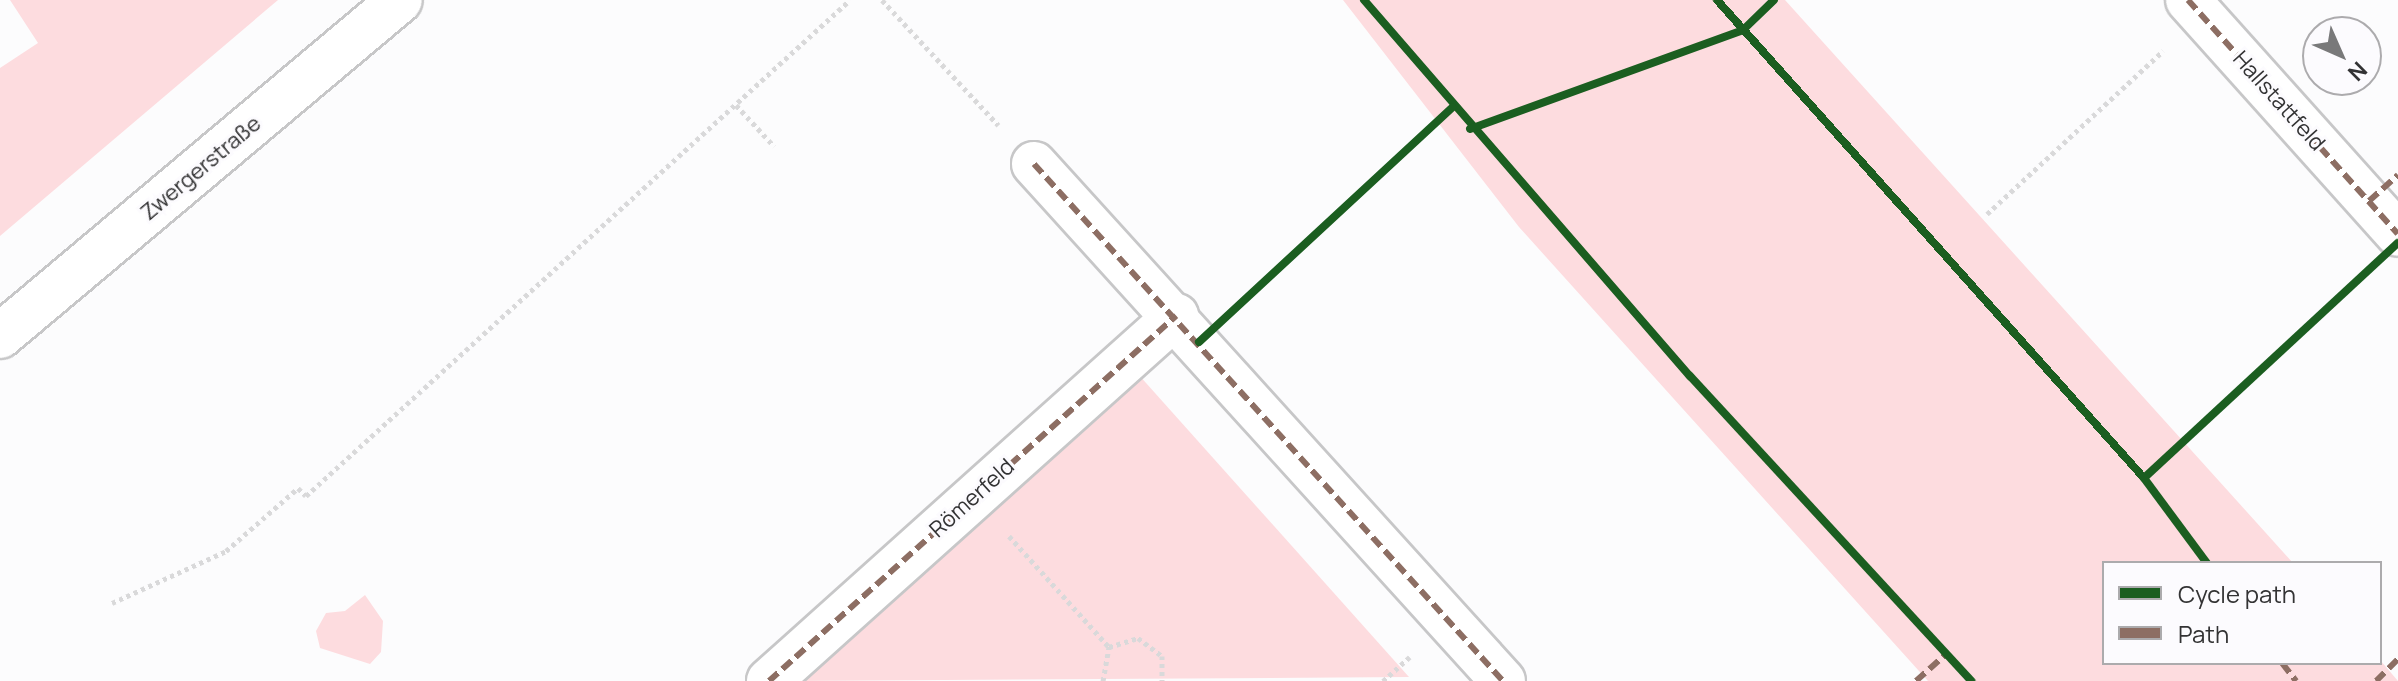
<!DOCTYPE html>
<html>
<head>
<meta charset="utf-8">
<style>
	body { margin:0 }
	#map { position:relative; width:2398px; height:681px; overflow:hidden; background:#fcfcfd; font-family:Manrope,sans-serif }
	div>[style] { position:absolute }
	.green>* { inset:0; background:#fddcdf }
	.path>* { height:5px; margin-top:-2.5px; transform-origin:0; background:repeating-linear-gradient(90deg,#d9d9da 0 4px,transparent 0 8px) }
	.roads { filter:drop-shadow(2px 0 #c7c7c8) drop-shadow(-2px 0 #c7c7c8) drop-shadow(0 2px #c7c7c8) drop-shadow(0 -2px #c7c7c8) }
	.minor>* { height:44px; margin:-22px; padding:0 22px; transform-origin:22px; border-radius:22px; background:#fff }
	.quiet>* { height:6px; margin-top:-3px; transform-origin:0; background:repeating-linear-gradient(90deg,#8d6e63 0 12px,transparent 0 18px) }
	.cycleway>* { height:8px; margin:-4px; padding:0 4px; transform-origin:4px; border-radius:4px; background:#1b5e20 }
	span { translate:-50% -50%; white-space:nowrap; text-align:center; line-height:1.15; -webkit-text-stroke:6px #fcfbfe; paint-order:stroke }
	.street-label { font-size:22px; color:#333334 }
	.legend { position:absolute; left:2102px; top:561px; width:280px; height:104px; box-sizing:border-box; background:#fcfbfe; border:2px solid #acabad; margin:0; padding:10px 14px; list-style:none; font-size:24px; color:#333334 }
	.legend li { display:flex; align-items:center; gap:16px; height:40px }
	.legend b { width:40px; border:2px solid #acabad }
	.north { position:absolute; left:2302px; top:16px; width:80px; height:80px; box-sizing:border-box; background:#fcfbfe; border:2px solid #acabad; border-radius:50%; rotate:135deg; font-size:22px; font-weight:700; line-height:32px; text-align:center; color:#333334 }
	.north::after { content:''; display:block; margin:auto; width:28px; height:36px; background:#79797a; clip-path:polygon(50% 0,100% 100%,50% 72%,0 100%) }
</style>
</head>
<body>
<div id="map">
	<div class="green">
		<div style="clip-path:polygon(10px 0,278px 0,0 236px,0 68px,38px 43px)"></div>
		<div style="clip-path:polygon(1343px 0,1785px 0,2293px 563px,2104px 563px,2104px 663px,2380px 660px,2398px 681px,1928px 681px,1519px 227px)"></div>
		<div style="clip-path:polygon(1138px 374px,1409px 677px,796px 681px)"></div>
		<div style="clip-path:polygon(365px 595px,383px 621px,381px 652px,370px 664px,320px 648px,316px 631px,326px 613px,345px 611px)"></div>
	</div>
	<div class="path">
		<div style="left:882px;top:0;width:171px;rotate:47.1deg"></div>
		<div style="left:736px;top:105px;width:56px;rotate:47.2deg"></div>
		<div style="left:1987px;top:214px;width:240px;rotate:-42.8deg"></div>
		<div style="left:1009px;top:536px;width:149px;rotate:48deg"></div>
		<div style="left:112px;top:603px;width:125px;rotate:-24.5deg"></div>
		<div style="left:226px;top:551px;width:96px;rotate:-41.2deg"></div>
		<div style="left:298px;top:488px;width:11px;rotate:45deg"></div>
		<div style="left:306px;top:496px;width:736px;rotate:-42.36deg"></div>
		<div style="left:1103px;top:681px;width:35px;rotate:-80deg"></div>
		<div style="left:1109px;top:647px;width:30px;rotate:-17deg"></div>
		<div style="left:1138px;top:638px;width:30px;rotate:37deg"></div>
		<div style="left:1162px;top:656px;width:25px;rotate:90deg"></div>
		<div style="left:1383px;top:681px;width:36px;rotate:-42deg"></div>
	</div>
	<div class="roads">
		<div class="minor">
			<div style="left:2188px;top:0;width:314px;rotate:48.1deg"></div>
			<div style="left:1034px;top:164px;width:698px;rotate:47.79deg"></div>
			<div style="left:0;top:336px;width:522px;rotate:-40.03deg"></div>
			<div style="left:769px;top:681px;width:547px;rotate:-41.89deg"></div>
		</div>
	</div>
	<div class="quiet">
		<div style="left:2188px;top:0;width:314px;rotate:48.1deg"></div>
		<div style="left:1034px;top:164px;width:698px;rotate:47.79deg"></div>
		<div style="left:2369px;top:201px;width:39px;rotate:-42deg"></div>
		<div style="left:2282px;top:663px;width:23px;rotate:52deg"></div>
		<div style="left:769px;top:681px;width:547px;rotate:-41.89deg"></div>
		<div style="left:1916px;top:681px;width:39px;rotate:-42deg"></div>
		<div style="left:2376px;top:681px;width:31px;rotate:-45deg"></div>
	</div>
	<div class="cycleway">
		<div style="left:1364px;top:0;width:498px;rotate:49.1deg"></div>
		<div style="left:1690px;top:376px;width:415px;rotate:47.3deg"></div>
		<div style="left:1717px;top:0;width:641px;rotate:48.23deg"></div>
		<div style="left:2144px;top:478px;width:106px;rotate:53.5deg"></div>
		<div style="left:1470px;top:129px;width:290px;rotate:-19.9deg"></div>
		<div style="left:1743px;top:30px;width:43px;rotate:-44.1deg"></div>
		<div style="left:1199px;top:342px;width:345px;rotate:-42.8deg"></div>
		<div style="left:2144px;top:478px;width:346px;rotate:-42.8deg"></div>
	</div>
	<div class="street-label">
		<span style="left:2279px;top:101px;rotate:48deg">Hallstattfeld</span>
		<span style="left:201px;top:168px;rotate:-40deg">Zwergerstraße</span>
		<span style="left:972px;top:498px;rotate:-42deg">Römerfeld</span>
	</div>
	<ul class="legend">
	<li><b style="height:10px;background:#1b5e20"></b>Cycle path</li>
	<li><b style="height:10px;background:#8d6e63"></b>Path</li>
	</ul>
	<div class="north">N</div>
</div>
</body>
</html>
